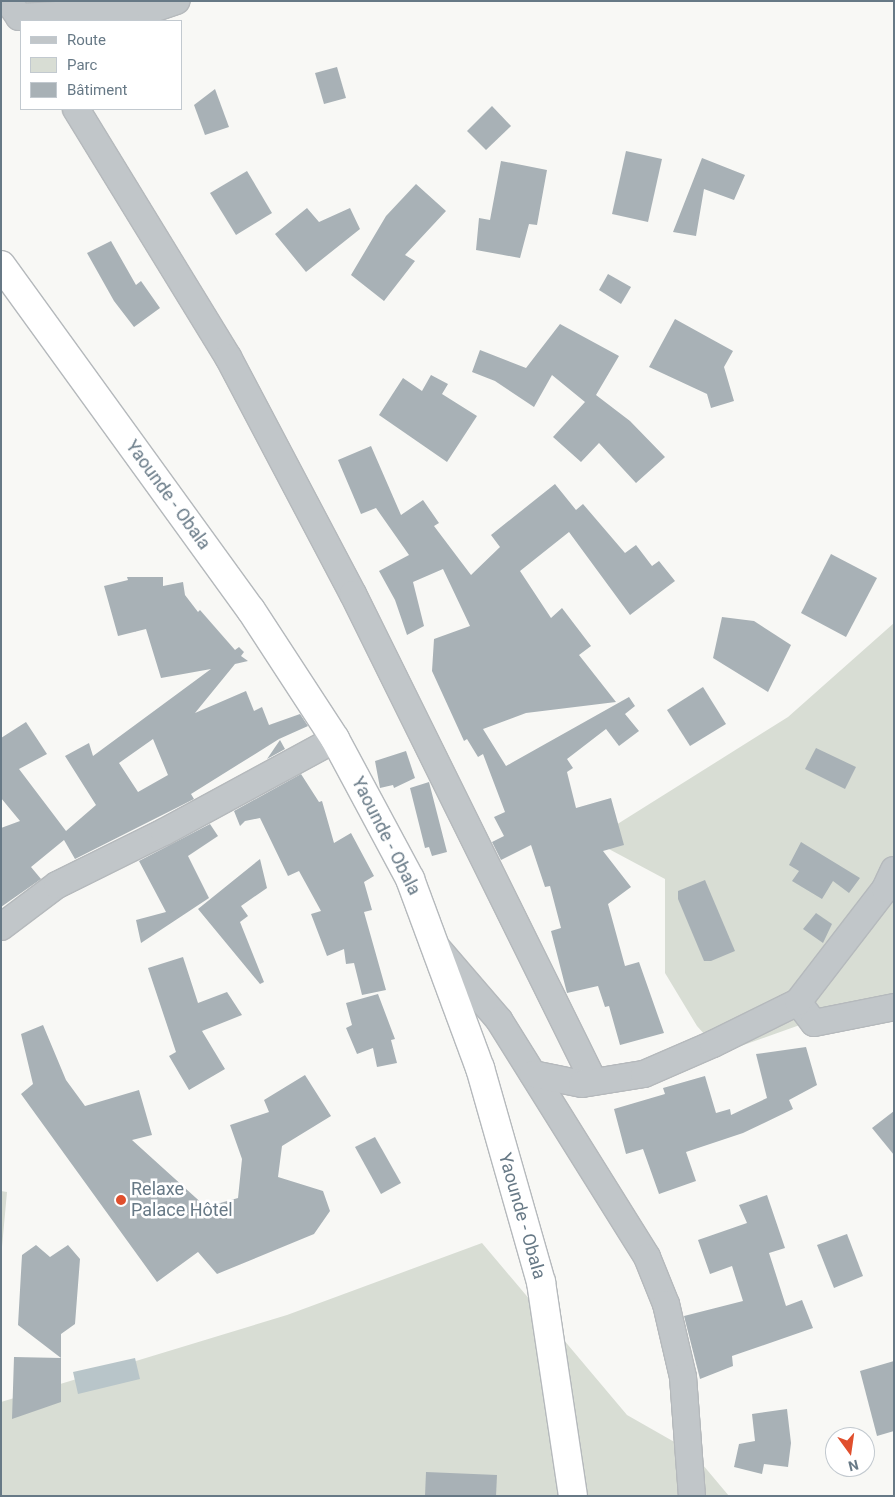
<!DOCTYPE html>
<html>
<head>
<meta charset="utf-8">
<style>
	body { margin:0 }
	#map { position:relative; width:895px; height:1497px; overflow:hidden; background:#f8f8f5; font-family:Roboto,sans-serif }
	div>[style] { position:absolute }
	.green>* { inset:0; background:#d8ddd4 }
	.water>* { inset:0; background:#b8c5c9 }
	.building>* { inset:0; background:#a8b1b6 }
	.roads { filter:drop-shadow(1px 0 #b5b9bc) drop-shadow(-1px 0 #b5b9bc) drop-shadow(0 1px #b5b9bc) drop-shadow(0 -1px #b5b9bc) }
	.minor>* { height:26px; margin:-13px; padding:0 13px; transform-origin:13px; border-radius:13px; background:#c1c6c9 }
	.trunk>* { height:28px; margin:-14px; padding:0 14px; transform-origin:14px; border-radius:14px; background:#fff }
	.dots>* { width:14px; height:14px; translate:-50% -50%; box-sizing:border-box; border:2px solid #fff; border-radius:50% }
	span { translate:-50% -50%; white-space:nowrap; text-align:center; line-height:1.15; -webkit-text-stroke:5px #fff; paint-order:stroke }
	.street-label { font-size:18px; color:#677986 }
	.poi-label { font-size:18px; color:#677986 }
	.left { translate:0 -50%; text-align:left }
	.frame { position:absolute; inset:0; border:2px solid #677986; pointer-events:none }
	.legend { position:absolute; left:20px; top:20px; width:162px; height:90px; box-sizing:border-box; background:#fff; border:1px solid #c2c9cf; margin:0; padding:6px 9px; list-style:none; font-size:15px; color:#677986 }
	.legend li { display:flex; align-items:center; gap:10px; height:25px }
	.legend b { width:25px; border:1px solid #c2c9cf }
	.north { position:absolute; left:825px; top:1427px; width:50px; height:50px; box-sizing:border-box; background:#fff; border:1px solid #c2c9cf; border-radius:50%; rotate:166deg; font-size:14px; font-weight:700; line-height:20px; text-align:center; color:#677986 }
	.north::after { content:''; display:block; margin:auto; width:18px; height:22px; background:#e04f2d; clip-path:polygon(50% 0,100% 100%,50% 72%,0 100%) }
</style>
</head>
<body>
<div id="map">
	<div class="green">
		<div style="clip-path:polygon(894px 623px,894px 1007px,811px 1021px,721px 1053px,697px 1026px,665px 973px,665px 879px,592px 840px,788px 717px)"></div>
		<div style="clip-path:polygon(1px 1191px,7px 1192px,1px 1258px)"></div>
		<div style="clip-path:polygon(482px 1243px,627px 1415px,692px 1452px,729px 1496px,1px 1496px,1px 1402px,287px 1315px)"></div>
	</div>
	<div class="water">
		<div style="clip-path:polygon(135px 1358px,140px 1379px,78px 1394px,73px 1372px)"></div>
	</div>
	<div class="building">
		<div style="clip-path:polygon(337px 67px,346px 98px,324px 104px,315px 73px)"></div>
		<div style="clip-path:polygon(215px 89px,229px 127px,205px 135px,194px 105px)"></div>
		<div style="clip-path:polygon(492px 106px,511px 126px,486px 150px,467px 131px)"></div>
		<div style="clip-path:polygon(626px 151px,662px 159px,648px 222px,612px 214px)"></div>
		<div style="clip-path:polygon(702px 158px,745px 175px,734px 200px,704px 189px,696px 236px,673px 232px)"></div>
		<div style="clip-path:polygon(501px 161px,547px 170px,537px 225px,529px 224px,520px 258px,476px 250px,479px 218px,490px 220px)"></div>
		<div style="clip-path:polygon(247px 171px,272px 213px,236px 235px,210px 193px)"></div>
		<div style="clip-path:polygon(416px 184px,446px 211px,405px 255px,415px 261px,384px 301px,351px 275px,386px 216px)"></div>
		<div style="clip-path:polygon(307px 208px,319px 222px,350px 208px,360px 229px,306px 272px,275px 234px)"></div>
		<div style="clip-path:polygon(111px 241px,136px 285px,141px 281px,160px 308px,134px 327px,114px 301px,87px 253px)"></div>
		<div style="clip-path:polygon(608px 274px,631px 287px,621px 304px,599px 290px)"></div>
		<div style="clip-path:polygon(675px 319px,733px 351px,724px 367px,734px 401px,711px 408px,707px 394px,649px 367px)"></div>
		<div style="clip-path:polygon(560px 324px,619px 356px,596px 395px,630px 421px,665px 457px,636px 483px,599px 443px,581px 462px,553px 437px,585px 402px,552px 375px,534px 407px,495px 381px,472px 372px,480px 350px,526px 368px)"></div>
		<div style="clip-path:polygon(431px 375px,448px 384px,442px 394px,477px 416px,447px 462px,379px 415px,403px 378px,422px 391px)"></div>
		<div style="clip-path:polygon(371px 446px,401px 515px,423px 500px,439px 523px,434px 526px,471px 575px,500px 547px,491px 535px,555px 484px,576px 510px,583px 504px,625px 553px,636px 545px,652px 566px,659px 561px,675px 581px,630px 615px,569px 532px,520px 571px,551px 618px,562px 608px,591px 646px,579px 655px,616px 702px,526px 713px,483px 729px,506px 766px,629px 697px,635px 706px,625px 714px,639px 731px,619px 746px,606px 729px,567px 759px,573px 768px,567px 772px,576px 808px,611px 798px,624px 845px,603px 851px,631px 887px,608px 904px,625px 966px,639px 962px,664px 1033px,620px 1045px,609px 1006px,605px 1007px,598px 986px,567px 993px,551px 931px,561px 928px,550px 886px,545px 887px,531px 845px,501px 860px,492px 842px,504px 836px,494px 817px,505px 812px,483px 754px,478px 757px,467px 739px,464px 741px,432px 671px,434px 639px,470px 626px,443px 569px,413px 582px,424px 626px,407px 635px,395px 600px,379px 571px,409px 555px,376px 508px,361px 514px,338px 460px)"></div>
		<div style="clip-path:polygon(831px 554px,877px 578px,846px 637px,801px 613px)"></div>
		<div style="clip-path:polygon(evenodd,127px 577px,163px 577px,163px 586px,183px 582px,185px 595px,198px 612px,200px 610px,235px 650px,239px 647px,244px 652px,241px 656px,248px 661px,235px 664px,195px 713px,246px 691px,254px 711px,262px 707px,269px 725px,300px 714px,308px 726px,279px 739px,191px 794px,194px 799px,75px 859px,64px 840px,31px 867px,41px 879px,1px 907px,1px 828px,20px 821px,1px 798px,1px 738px,26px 722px,47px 754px,19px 769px,66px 831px,96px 805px,65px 756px,89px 743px,93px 756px,211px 669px,161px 678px,146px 629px,118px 636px,104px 586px,128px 580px,127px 577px,153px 739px,168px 775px,138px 792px,119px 763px,153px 739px)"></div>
		<div style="clip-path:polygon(722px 617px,754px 621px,791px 645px,768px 692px,713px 658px)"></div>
		<div style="clip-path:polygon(703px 687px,726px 724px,690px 746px,667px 710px)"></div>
		<div style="clip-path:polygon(280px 740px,285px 749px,267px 759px)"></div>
		<div style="clip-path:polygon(816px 748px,856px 767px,845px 789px,805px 769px)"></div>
		<div style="clip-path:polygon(406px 751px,415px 778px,394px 788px,393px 785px,380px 788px,375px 761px)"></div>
		<div style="clip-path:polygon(301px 774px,319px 802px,322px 801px,334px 843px,351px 833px,374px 876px,364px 882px,372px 910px,364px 912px,386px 990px,362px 995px,354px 963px,346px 964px,344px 949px,327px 956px,311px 914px,321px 911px,299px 871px,288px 876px,260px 818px,245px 821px,240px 826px,234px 811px)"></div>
		<div style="clip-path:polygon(429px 782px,447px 852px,432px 856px,429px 847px,425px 848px,410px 788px)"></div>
		<div style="clip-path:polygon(210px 824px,218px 836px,188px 856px,209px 898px,141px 943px,136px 920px,166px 912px,139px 861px)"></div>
		<div style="clip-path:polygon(801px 842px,860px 878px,849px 893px,833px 881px,822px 899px,792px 881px,799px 871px,789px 865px)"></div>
		<div style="clip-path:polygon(260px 859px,267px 888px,241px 906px,248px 916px,240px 922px,264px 982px,260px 984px,198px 909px)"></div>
		<div style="clip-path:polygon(705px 880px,735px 951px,711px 961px,704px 961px,678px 899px,678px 891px)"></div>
		<div style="clip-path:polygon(816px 913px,832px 924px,823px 943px,803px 929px)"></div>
		<div style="clip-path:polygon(183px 957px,198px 1003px,227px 992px,242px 1015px,202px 1031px,225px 1069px,189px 1090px,169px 1056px,176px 1052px,148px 968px)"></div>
		<div style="clip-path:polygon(378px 994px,395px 1039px,391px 1040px,397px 1063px,377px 1067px,373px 1048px,357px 1054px,346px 1028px,352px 1025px,346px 1003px)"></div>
		<div style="clip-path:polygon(43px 1025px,66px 1080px,85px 1106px,139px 1090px,152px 1135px,132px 1140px,206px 1207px,238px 1198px,242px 1159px,230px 1125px,269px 1112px,264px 1100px,305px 1075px,331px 1116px,282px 1146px,278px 1177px,323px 1191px,330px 1211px,314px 1234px,217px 1274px,198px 1252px,157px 1282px,21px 1094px,33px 1084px,21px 1034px)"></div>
		<div style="clip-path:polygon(806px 1047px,817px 1085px,789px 1100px,793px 1109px,743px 1133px,686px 1152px,696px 1181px,659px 1194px,643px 1149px,626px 1154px,614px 1109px,665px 1094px,663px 1088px,705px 1076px,716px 1113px,730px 1109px,731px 1115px,767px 1098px,756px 1054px)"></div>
		<div style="clip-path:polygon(894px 1111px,894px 1155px,872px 1128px)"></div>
		<div style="clip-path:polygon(375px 1137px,401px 1183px,381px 1194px,355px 1147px)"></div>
		<div style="clip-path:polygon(767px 1195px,785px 1248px,769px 1253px,786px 1306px,802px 1300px,813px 1328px,732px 1356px,733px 1366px,700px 1379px,684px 1316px,743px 1301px,732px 1266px,710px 1274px,698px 1240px,747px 1223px,739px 1205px)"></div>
		<div style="clip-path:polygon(847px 1234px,863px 1276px,834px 1288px,817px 1245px)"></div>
		<div style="clip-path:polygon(36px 1245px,50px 1257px,68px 1245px,80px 1259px,75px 1324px,61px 1334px,61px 1402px,12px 1419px,14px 1357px,61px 1358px,18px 1325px,22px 1255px)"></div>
		<div style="clip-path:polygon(894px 1361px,894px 1431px,877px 1436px,860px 1371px)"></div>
		<div style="clip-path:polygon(787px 1409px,791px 1443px,788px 1467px,764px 1464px,762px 1474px,734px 1467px,739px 1444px,755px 1441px,752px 1414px)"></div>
		<div style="clip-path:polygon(426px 1472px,497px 1475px,496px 1496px,425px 1496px)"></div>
	</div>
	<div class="roads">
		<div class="minor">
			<div style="left:8px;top:1px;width:19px;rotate:55deg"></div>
			<div style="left:19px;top:17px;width:131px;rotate:-3.1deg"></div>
			<div style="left:150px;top:10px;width:28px;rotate:-19deg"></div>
			<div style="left:76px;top:109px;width:291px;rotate:58.5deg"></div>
			<div style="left:228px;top:357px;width:268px;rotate:62.2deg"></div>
			<div style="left:353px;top:594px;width:544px;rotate:63.72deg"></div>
			<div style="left:1px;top:927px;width:70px;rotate:-36.9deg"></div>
			<div style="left:57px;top:885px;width:119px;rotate:-26.4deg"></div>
			<div style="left:164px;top:832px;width:195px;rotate:-28.5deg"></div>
			<div style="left:438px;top:949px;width:94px;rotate:49.3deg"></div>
			<div style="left:499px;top:1020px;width:279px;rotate:58deg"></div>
			<div style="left:647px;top:1257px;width:51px;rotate:68deg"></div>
			<div style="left:666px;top:1304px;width:75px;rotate:76.9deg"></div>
			<div style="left:683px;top:1377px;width:119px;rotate:85.7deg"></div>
			<div style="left:798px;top:1002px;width:26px;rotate:53deg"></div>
			<div style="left:814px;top:1023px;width:82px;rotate:-11.3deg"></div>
			<div style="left:533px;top:1074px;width:50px;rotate:11.5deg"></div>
			<div style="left:582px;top:1084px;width:63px;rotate:-9.2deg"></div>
			<div style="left:644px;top:1074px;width:75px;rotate:-23.5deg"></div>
			<div style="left:713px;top:1044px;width:95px;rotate:-26.3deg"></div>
			<div style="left:798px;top:1002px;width:143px;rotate:-52.4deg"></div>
			<div style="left:885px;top:889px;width:21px;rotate:-65deg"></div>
		</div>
		<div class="trunk">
			<div style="left:1px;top:265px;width:426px;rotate:54.1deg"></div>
			<div style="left:251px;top:610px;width:154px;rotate:56.9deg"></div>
			<div style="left:335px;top:739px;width:159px;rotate:61.8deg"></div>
			<div style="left:410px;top:879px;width:202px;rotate:69.7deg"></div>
			<div style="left:480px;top:1068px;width:223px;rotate:74.1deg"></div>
			<div style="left:541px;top:1282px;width:216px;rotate:81.5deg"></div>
		</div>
	</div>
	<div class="dots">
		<div style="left:121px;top:1200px;background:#e04f2d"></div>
	</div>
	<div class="street-label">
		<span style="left:168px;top:495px;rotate:54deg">Yaounde - Obala</span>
		<span style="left:386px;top:836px;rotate:63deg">Yaounde - Obala</span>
		<span style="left:522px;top:1216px;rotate:74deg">Yaounde - Obala</span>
	</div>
	<div class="poi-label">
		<span class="left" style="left:131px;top:1200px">Relaxe<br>Palace Hôtel</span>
	</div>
	<div class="frame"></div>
	<ul class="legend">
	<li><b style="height:6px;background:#c1c6c9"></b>Route</li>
	<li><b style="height:14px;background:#d8ddd4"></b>Parc</li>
	<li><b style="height:14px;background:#a8b1b6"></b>Bâtiment</li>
	</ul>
	<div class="north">N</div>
</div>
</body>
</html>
